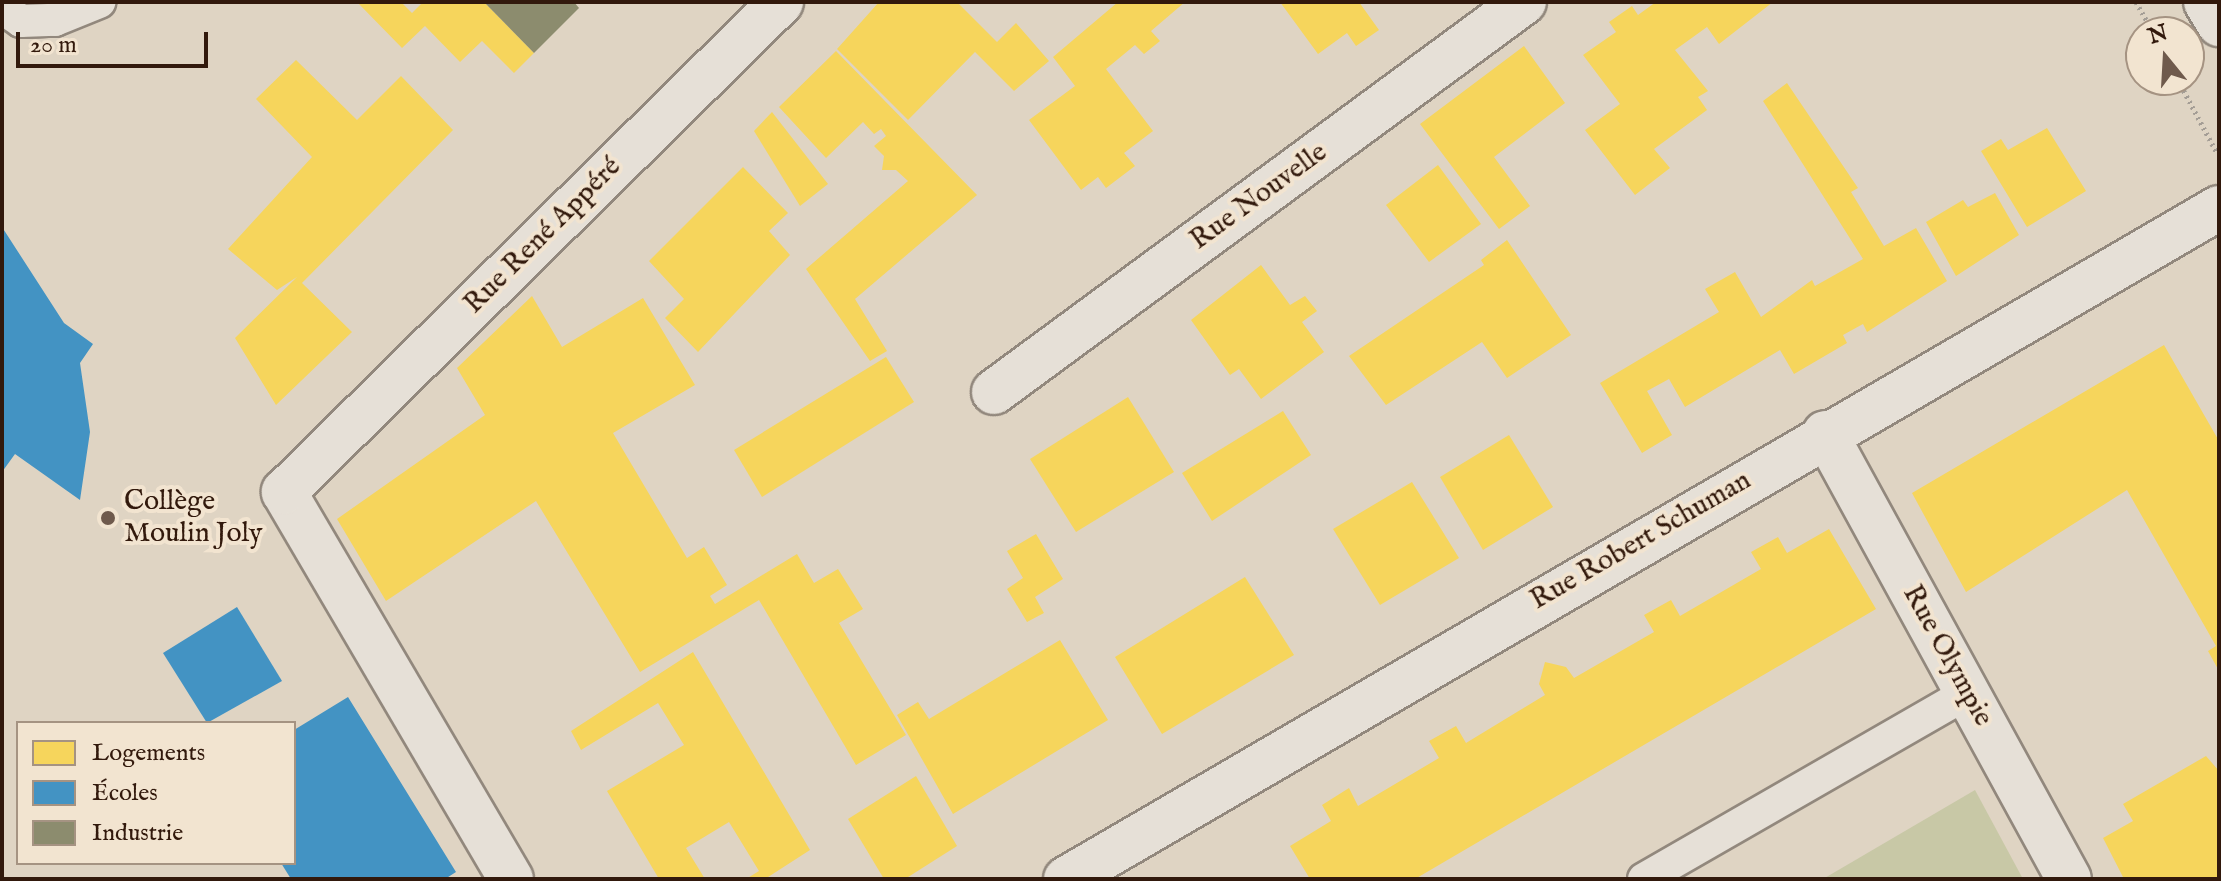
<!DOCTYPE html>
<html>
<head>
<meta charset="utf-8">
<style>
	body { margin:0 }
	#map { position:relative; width:2221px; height:881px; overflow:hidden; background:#dfd4c3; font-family:"IM FELL English",serif }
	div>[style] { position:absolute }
	.green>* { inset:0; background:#c8c8a6 }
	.homes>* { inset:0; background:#f6d55c }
	.schools>* { inset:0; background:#4393c3 }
	.industry>* { inset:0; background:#8c8c6e }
	.path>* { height:5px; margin-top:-2.5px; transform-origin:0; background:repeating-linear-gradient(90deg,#a49d95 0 2px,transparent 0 6px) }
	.roads { filter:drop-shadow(2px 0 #92887d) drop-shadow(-2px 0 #92887d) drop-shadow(0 2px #92887d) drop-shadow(0 -2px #92887d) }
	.service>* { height:32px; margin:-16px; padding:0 16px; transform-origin:16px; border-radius:16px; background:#e6e0d7 }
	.minor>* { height:44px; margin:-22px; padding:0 22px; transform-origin:22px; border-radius:22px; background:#e6e0d7 }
	.tertiary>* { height:44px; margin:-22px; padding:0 22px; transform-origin:22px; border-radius:22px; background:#e6e0d7 }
	.dots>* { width:22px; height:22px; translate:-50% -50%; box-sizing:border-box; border:4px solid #f2e4d0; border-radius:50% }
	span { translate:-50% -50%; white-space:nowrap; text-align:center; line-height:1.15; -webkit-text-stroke:8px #f2e4d0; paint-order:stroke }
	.street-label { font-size:28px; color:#32190c }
	.poi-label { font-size:28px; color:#32190c }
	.left { translate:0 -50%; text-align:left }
	.frame { position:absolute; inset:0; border:4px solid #32190c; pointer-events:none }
	.legend { position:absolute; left:16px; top:721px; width:280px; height:144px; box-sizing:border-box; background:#f2e4d0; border:2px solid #a59382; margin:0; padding:10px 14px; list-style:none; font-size:24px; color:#32190c }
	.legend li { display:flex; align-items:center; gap:16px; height:40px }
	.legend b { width:40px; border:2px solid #a59382 }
	.north { position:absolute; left:2125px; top:16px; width:80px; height:80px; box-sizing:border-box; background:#f2e4d0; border:2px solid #a59382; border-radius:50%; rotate:342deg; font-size:22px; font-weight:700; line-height:32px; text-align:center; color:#32190c }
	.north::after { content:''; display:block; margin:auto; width:28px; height:36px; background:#6f5a4c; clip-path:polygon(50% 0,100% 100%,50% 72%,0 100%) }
	.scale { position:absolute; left:16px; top:32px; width:192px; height:36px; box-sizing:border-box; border:4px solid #32190c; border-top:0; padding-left:10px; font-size:24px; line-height:28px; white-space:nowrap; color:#32190c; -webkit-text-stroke:6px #f2e4d0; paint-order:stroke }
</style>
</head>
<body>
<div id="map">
	<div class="green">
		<div style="clip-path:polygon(1975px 790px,2023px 879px,1823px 879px)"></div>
	</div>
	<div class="homes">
		<div style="clip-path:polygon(357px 2px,401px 2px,412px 13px,423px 2px,484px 2px,534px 53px,514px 73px,482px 41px,460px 62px,425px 26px,402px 48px)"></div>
		<div style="clip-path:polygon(879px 2px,957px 2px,997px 42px,1016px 23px,1049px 61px,1014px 91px,975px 52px,908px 120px,837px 49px)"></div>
		<div style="clip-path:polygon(1118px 2px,1185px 2px,1151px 31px,1160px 41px,1144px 54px,1135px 45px,1106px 69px,1153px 131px,1124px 153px,1135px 166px,1106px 188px,1098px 177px,1081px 190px,1029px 120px,1075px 86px,1053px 57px)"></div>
		<div style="clip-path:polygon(1280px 2px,1359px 2px,1379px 30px,1356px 46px,1347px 33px,1318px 54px)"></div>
		<div style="clip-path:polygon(1656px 2px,1773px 2px,1719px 44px,1707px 27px,1675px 50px,1708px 91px,1698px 97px,1707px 110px,1654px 149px,1670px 168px,1635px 195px,1585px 130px,1620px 104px,1583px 55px,1616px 32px,1609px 22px,1632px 6px,1638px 15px)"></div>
		<div style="clip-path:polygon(1524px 46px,1565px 103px,1494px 157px,1530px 206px,1499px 229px,1420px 124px)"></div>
		<div style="clip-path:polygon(836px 51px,977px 195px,855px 299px,887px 351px,870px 361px,806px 269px,908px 181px,896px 170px,882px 170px,884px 156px,874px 146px,886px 136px,881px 129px,874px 134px,863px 122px,826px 158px,779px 107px)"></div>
		<div style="clip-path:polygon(296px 60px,357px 120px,401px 76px,453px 130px,302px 283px,352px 332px,276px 405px,235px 338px,297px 277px,277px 290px,228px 249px,312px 157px,256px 99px)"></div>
		<div style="clip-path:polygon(1787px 83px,1858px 188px,1851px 192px,1884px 246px,1916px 228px,1947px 281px,1867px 332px,1863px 324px,1843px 335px,1847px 343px,1794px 374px,1780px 350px,1685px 407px,1669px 379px,1647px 391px,1672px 435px,1642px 453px,1600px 383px,1719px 312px,1705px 289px,1735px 272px,1761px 317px,1812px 280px,1815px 286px,1863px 259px,1763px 101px)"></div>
		<div style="clip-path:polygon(772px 112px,828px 184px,800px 206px,754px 131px)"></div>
		<div style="clip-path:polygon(2047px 128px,2086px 191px,2027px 227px,1981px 151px,2001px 139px,2008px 150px)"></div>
		<div style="clip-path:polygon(1438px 165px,1481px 224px,1429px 262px,1386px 205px)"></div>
		<div style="clip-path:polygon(743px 167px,788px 213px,769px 231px,790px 255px,698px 352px,665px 318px,684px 299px,649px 261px)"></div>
		<div style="clip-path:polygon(1995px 193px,2019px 235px,1956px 276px,1926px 222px,1963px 200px,1968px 207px)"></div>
		<div style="clip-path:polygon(1507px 240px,1571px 335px,1507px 378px,1482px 342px,1386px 405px,1349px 356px,1484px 265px,1481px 260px)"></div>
		<div style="clip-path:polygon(1261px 265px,1290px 305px,1305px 296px,1317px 311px,1302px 322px,1324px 352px,1261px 399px,1239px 369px,1230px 375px,1191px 320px)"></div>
		<div style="clip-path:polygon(532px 296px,562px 347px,643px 298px,695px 385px,613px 433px,687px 558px,704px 547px,727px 585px,710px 596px,715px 604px,797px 554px,814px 583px,838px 569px,863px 609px,839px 623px,906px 735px,856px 765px,759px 600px,640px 672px,536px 501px,386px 601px,337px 519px,485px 415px,457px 368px)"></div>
		<div style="clip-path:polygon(2164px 345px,2219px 441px,2219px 671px,2208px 651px,2216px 646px,2127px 490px,1966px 592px,1912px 493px)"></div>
		<div style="clip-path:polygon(886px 357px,914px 402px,762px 497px,734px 450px)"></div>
		<div style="clip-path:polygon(1128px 397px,1174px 472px,1076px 532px,1030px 459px)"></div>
		<div style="clip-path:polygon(1283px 411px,1311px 455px,1212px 521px,1182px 473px)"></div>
		<div style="clip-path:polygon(1509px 435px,1553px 507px,1483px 550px,1440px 477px)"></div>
		<div style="clip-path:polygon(1412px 482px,1459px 558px,1380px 605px,1333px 529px)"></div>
		<div style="clip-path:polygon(1829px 529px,1876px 609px,1415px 879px,1310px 879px,1290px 846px,1331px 821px,1322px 805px,1349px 788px,1358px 806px,1439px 758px,1429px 741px,1456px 726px,1466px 743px,1545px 695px,1539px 684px,1545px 662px,1566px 667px,1574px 678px,1654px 632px,1644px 615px,1671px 600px,1680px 616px,1761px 569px,1751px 552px,1778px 537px,1787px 553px)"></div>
		<div style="clip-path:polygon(1036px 534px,1063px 579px,1035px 597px,1044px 613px,1027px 622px,1007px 589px,1023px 578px,1007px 551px)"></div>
		<div style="clip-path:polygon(1245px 577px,1294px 655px,1162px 734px,1115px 657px)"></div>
		<div style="clip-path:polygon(1060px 640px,1108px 720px,953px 814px,897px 715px,918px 702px,929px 719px)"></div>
		<div style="clip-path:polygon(693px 652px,810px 850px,765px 879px,746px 879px,759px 871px,729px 822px,686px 848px,705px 879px,659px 879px,607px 791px,684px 745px,658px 703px,581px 750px,571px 731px)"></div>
		<div style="clip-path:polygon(2206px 756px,2219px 771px,2219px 879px,2124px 879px,2103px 838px,2133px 821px,2123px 804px)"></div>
		<div style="clip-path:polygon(916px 776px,957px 846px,905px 879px,884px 879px,848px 819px)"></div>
	</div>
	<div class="schools">
		<div style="clip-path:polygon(2px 227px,64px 323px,93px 344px,80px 363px,90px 432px,80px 500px,15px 454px,2px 472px)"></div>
		<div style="clip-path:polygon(237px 607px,282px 681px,207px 723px,163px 653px)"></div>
		<div style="clip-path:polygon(348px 697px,456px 872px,445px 879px,291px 879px,281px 863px,294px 863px,294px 730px)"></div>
	</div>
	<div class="industry">
		<div style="clip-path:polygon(484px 2px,574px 2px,579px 8px,534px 53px)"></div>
	</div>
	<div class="path">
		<div style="left:2136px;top:2px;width:34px;rotate:60deg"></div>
		<div style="left:2178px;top:80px;width:83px;rotate:61.9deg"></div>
	</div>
	<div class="roads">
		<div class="service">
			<div style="left:2px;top:8px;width:23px;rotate:34deg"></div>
			<div style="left:21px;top:21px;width:34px;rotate:-2deg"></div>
			<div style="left:55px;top:20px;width:48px;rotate:-22.2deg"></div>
			<div style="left:1644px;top:879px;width:373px;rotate:-29.9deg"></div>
		</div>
		<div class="minor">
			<div style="left:994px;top:392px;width:658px;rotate:-36.35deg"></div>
			<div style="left:1825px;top:433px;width:508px;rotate:61.32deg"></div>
			<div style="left:511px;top:879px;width:449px;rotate:-120.4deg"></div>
			<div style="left:284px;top:492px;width:698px;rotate:-44.59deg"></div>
			<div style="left:1066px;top:879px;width:1334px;rotate:-30.2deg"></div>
		</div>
		<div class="tertiary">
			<div style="left:2206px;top:2px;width:26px;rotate:59deg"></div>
		</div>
	</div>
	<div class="dots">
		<div style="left:108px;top:518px;background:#6f5a4c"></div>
	</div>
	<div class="street-label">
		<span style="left:1259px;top:197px;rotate:-36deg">Rue Nouvelle</span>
		<span style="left:543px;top:236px;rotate:-45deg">Rue René Appéré</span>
		<span style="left:1641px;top:541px;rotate:-30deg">Rue Robert Schuman</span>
		<span style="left:1947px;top:656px;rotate:61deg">Rue Olympie</span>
	</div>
	<div class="poi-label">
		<span class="left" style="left:124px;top:518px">Collège<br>Moulin Joly</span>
	</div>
	<div class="frame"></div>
	<ul class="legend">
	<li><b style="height:22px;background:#f6d55c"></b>Logements</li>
	<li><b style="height:22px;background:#4393c3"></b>Écoles</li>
	<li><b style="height:22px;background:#8c8c6e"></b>Industrie</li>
	</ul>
	<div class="north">N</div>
	<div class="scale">20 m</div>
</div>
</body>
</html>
